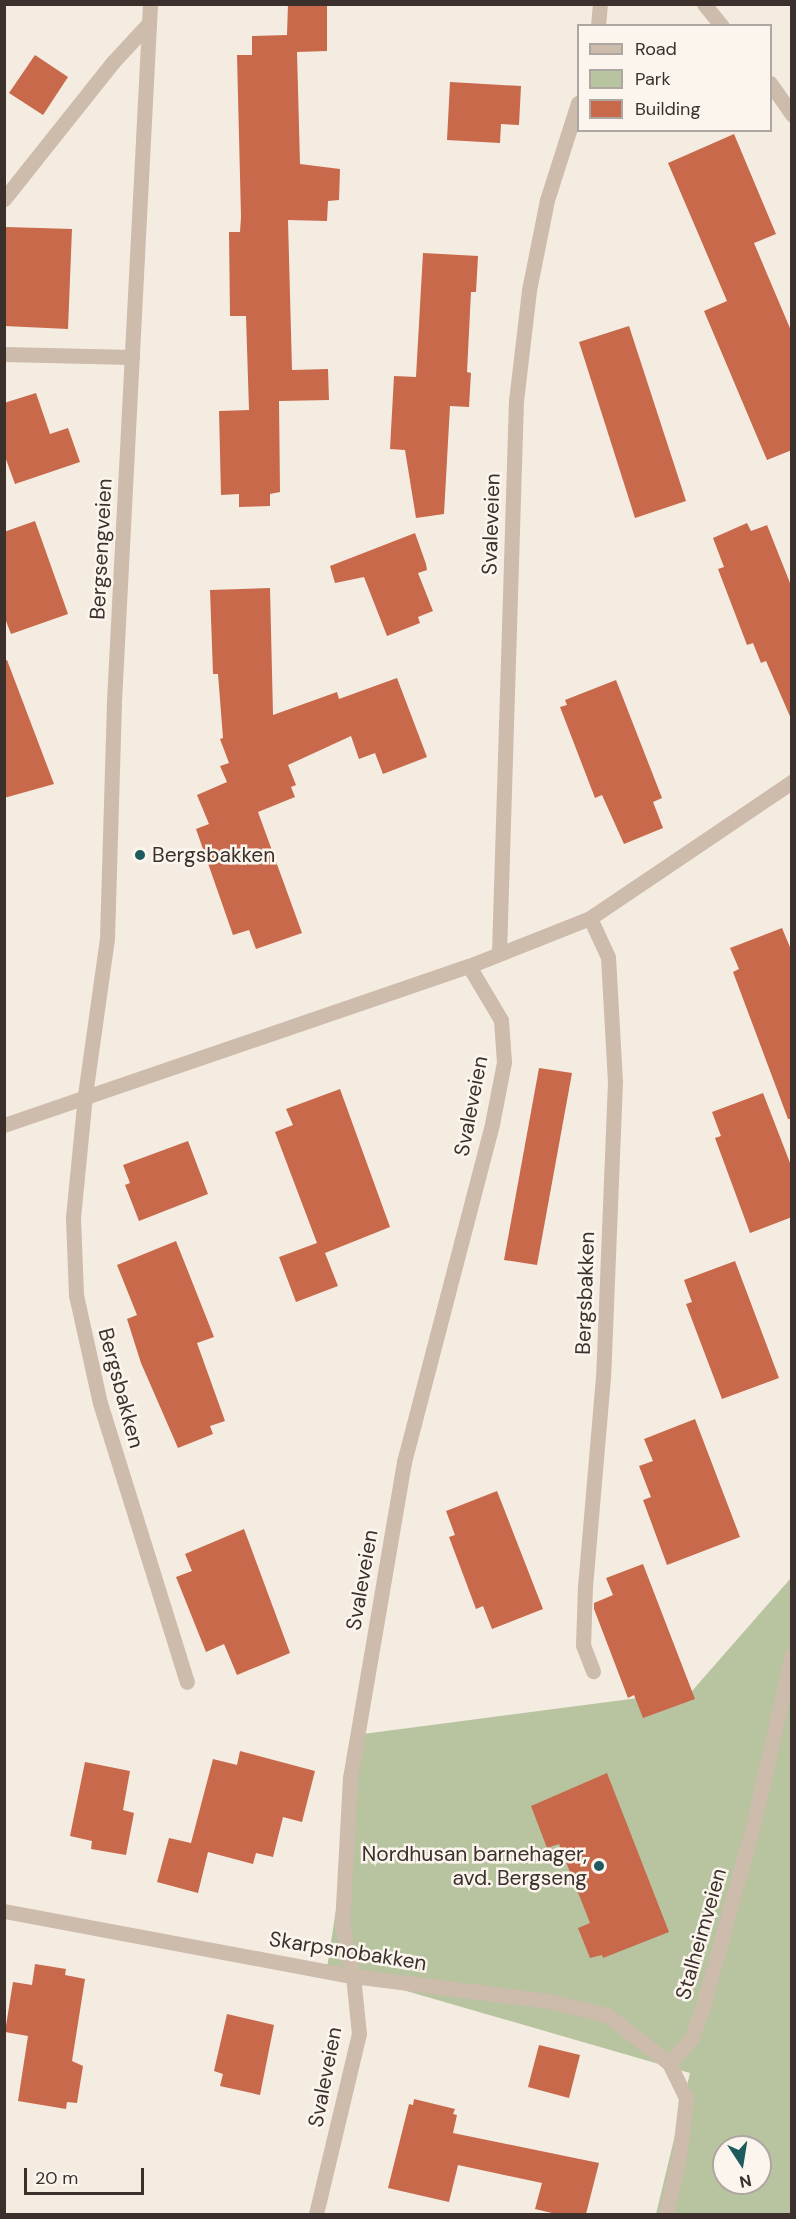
<!DOCTYPE html>
<html>
<head>
<meta charset="utf-8">
<style>
	body { margin:0 }
	#map { position:relative; width:796px; height:2219px; overflow:hidden; background:#f4ebe1; font-family:"DM Sans",sans-serif }
	div>[style] { position:absolute }
	.green>* { inset:0; background:#b8c4a0 }
	.building>* { inset:0; background:#c8694b }
	.service>* { height:15px; margin:-7.5px; padding:0 7.5px; transform-origin:7.5px; border-radius:7.5px; background:#cdbbac }
	.minor>* { height:15px; margin:-7.5px; padding:0 7.5px; transform-origin:7.5px; border-radius:7.5px; background:#cdbbac }
	.dots>* { width:16px; height:16px; translate:-50% -50%; box-sizing:border-box; border:3px solid #fbf5ee; border-radius:50% }
	span { translate:-50% -50%; white-space:nowrap; text-align:center; line-height:1.15; -webkit-text-stroke:5px #fbf5ee; paint-order:stroke }
	.street-label { font-size:21px; color:#3b302b }
	.poi-label { font-size:21px; color:#3b302b }
	.left { translate:0 -50%; text-align:left }
	.right { translate:-100% -50%; text-align:right }
	.frame { position:absolute; inset:0; border:6px solid #3b302b; pointer-events:none }
	.legend { position:absolute; left:577px; top:24px; width:195px; height:108px; box-sizing:border-box; background:#fbf5ee; border:2px solid #aea6a0; margin:0; padding:8px 10px; list-style:none; font-size:18px; color:#3b302b }
	.legend li { display:flex; align-items:center; gap:12px; height:30px }
	.legend b { width:30px; border:2px solid #aea6a0 }
	.north { position:absolute; left:712px; top:2135px; width:60px; height:60px; box-sizing:border-box; background:#fbf5ee; border:2px solid #aea6a0; border-radius:50%; rotate:168deg; font-size:16px; font-weight:700; line-height:24px; text-align:center; color:#3b302b }
	.north::after { content:''; display:block; margin:auto; width:21px; height:27px; background:#1f5a5e; clip-path:polygon(50% 0,100% 100%,50% 72%,0 100%) }
	.scale { position:absolute; left:24px; top:2168px; width:120px; height:27px; box-sizing:border-box; border:3px solid #3b302b; border-top:0; padding-left:8px; font-size:18px; line-height:21px; white-space:nowrap; color:#3b302b; -webkit-text-stroke:4px #fbf5ee; paint-order:stroke }
</style>
</head>
<body>
<div id="map">
	<div class="green">
		<div style="clip-path:polygon(evenodd,791px 1578px,791px 2214px,656px 2214px,690px 2073px,327px 1968px,363px 1734px,692px 1691px,791px 1578px,724px 2147px,760px 2147px,760px 2183px,724px 2183px,724px 2147px)"></div>
	</div>
	<div class="building">
		<div style="clip-path:polygon(288px 4px,327px 4px,327px 51px,297px 52px,300px 164px,340px 169px,339px 200px,328px 201px,327px 221px,288px 220px,292px 370px,328px 369px,329px 400px,279px 401px,280px 492px,270px 494px,270px 506px,239px 507px,239px 494px,221px 495px,219px 411px,249px 410px,246px 316px,230px 316px,229px 232px,240px 232px,241px 217px,237px 55px,252px 55px,252px 36px,287px 35px)"></div>
		<div style="clip-path:polygon(35px 55px,68px 77px,43px 115px,9px 93px)"></div>
		<div style="clip-path:polygon(450px 82px,521px 86px,519px 125px,501px 124px,500px 143px,447px 140px)"></div>
		<div style="clip-path:polygon(734px 134px,776px 234px,754px 243px,792px 333px,792px 450px,767px 460px,704px 311px,727px 301px,668px 163px)"></div>
		<div style="clip-path:polygon(6px 227px,72px 229px,68px 329px,4px 326px)"></div>
		<div style="clip-path:polygon(423px 253px,478px 256px,476px 292px,471px 292px,467px 372px,471px 373px,469px 407px,450px 406px,444px 514px,416px 518px,405px 450px,390px 449px,394px 376px,416px 377px)"></div>
		<div style="clip-path:polygon(629px 326px,686px 501px,635px 518px,579px 342px)"></div>
		<div style="clip-path:polygon(36px 393px,50px 434px,68px 428px,80px 462px,15px 484px,4px 454px,4px 403px)"></div>
		<div style="clip-path:polygon(35px 521px,68px 614px,11px 634px,4px 616px,4px 532px)"></div>
		<div style="clip-path:polygon(747px 523px,751px 531px,767px 525px,792px 588px,792px 721px,766px 661px,761px 663px,753px 643px,747px 645px,718px 569px,724px 567px,713px 538px)"></div>
		<div style="clip-path:polygon(415px 533px,426px 564px,427px 570px,418px 573px,433px 611px,418px 617px,420px 623px,387px 636px,364px 577px,335px 583px,330px 566px)"></div>
		<div style="clip-path:polygon(270px 588px,273px 715px,337px 692px,339px 699px,397px 678px,427px 757px,383px 774px,375px 753px,359px 759px,351px 736px,288px 765px,296px 785px,291px 787px,295px 797px,258px 812px,302px 933px,256px 949px,249px 930px,233px 935px,196px 829px,209px 824px,197px 795px,227px 782px,220px 766px,229px 763px,220px 739px,223px 738px,218px 674px,213px 674px,210px 590px)"></div>
		<div style="clip-path:polygon(7px 660px,54px 784px,4px 798px,4px 661px)"></div>
		<div style="clip-path:polygon(616px 680px,662px 798px,653px 802px,663px 828px,624px 844px,602px 795px,595px 798px,560px 707px,567px 705px,565px 700px)"></div>
		<div style="clip-path:polygon(782px 928px,792px 952px,792px 1119px,788px 1119px,733px 972px,739px 969px,730px 948px)"></div>
		<div style="clip-path:polygon(539px 1068px,572px 1073px,537px 1265px,504px 1260px)"></div>
		<div style="clip-path:polygon(340px 1089px,390px 1227px,325px 1253px,338px 1286px,296px 1302px,279px 1257px,317px 1243px,275px 1132px,293px 1125px,286px 1109px)"></div>
		<div style="clip-path:polygon(763px 1093px,792px 1168px,792px 1217px,750px 1233px,715px 1138px,721px 1136px,712px 1112px)"></div>
		<div style="clip-path:polygon(188px 1141px,208px 1194px,139px 1221px,125px 1185px,130px 1183px,123px 1165px)"></div>
		<div style="clip-path:polygon(176px 1241px,214px 1337px,197px 1343px,225px 1421px,210px 1426px,213px 1434px,178px 1448px,141px 1363px,127px 1319px,137px 1315px,117px 1265px)"></div>
		<div style="clip-path:polygon(735px 1261px,779px 1378px,722px 1399px,686px 1304px,692px 1302px,684px 1280px)"></div>
		<div style="clip-path:polygon(695px 1419px,740px 1537px,667px 1565px,643px 1500px,651px 1497px,639px 1466px,653px 1461px,644px 1439px)"></div>
		<div style="clip-path:polygon(497px 1491px,543px 1609px,492px 1629px,483px 1606px,476px 1609px,449px 1537px,455px 1535px,446px 1511px)"></div>
		<div style="clip-path:polygon(244px 1529px,290px 1653px,237px 1675px,224px 1644px,206px 1652px,176px 1577px,192px 1571px,185px 1554px)"></div>
		<div style="clip-path:polygon(643px 1564px,695px 1699px,643px 1718px,634px 1695px,628px 1698px,594px 1609px,594px 1603px,613px 1595px,606px 1578px)"></div>
		<div style="clip-path:polygon(240px 1751px,315px 1771px,302px 1822px,283px 1817px,273px 1857px,256px 1853px,253px 1864px,208px 1852px,198px 1893px,157px 1882px,169px 1838px,191px 1843px,213px 1759px,237px 1765px)"></div>
		<div style="clip-path:polygon(85px 1762px,130px 1771px,123px 1810px,134px 1813px,126px 1855px,91px 1849px,92px 1841px,70px 1836px)"></div>
		<div style="clip-path:polygon(607px 1773px,669px 1932px,603px 1958px,602px 1955px,590px 1958px,578px 1928px,590px 1923px,559px 1844px,547px 1848px,531px 1806px)"></div>
		<div style="clip-path:polygon(35px 1964px,66px 1969px,65px 1975px,85px 1979px,72px 2061px,83px 2066px,77px 2103px,67px 2102px,66px 2109px,18px 2101px,28px 2036px,5px 2032px,13px 1982px,32px 1985px)"></div>
		<div style="clip-path:polygon(227px 2014px,274px 2025px,260px 2095px,220px 2086px,223px 2074px,214px 2071px)"></div>
		<div style="clip-path:polygon(539px 2045px,580px 2055px,569px 2098px,528px 2087px)"></div>
		<div style="clip-path:polygon(414px 2099px,455px 2109px,453px 2114px,457px 2115px,453px 2133px,599px 2163px,586px 2214px,556px 2214px,535px 2209px,542px 2183px,458px 2165px,449px 2202px,388px 2188px,409px 2104px,413px 2105px)"></div>
	</div>
	<div class="service">
		<div style="left:4px;top:199px;width:175px;rotate:-51.5deg"></div>
		<div style="left:113px;top:62px;width:53px;rotate:-47.3deg"></div>
		<div style="left:4px;top:354px;width:128px;rotate:1.3deg"></div>
		<div style="left:590px;top:918px;width:43px;rotate:65.2deg"></div>
		<div style="left:608px;top:957px;width:124px;rotate:86.8deg"></div>
		<div style="left:615px;top:1081px;width:296px;rotate:92.3deg"></div>
		<div style="left:603px;top:1377px;width:210px;rotate:94.9deg"></div>
		<div style="left:585px;top:1586px;width:59px;rotate:91.9deg"></div>
		<div style="left:583px;top:1645px;width:28px;rotate:69deg"></div>
		<div style="left:85px;top:1095px;width:123px;rotate:95.6deg"></div>
		<div style="left:73px;top:1217px;width:78px;rotate:87.8deg"></div>
		<div style="left:76px;top:1295px;width:111px;rotate:77.5deg"></div>
		<div style="left:100px;top:1403px;width:292px;rotate:72.7deg"></div>
		<div style="left:669px;top:2063px;width:33px;rotate:-47deg"></div>
		<div style="left:691px;top:2039px;width:35px;rotate:-70deg"></div>
		<div style="left:703px;top:2006px;width:187px;rotate:-74.5deg"></div>
		<div style="left:753px;top:1826px;width:175px;rotate:-77.2deg"></div>
	</div>
	<div class="minor">
		<div style="left:704px;top:4px;width:28px;rotate:51deg"></div>
		<div style="left:598px;top:26px;width:22px;rotate:-85deg"></div>
		<div style="left:770px;top:83px;width:39px;rotate:55deg"></div>
		<div style="left:499px;top:953px;width:552px;rotate:-88.24deg"></div>
		<div style="left:516px;top:401px;width:112px;rotate:-83.3deg"></div>
		<div style="left:529px;top:290px;width:92px;rotate:-78.7deg"></div>
		<div style="left:547px;top:200px;width:102px;rotate:-72.3deg"></div>
		<div style="left:85px;top:1095px;width:159px;rotate:-82deg"></div>
		<div style="left:107px;top:938px;width:237px;rotate:-88.3deg"></div>
		<div style="left:114px;top:701px;width:698px;rotate:-87.04deg"></div>
		<div style="left:4px;top:1125px;width:491px;rotate:-18.9deg"></div>
		<div style="left:469px;top:966px;width:130px;rotate:-21.6deg"></div>
		<div style="left:590px;top:918px;width:244px;rotate:-34deg"></div>
		<div style="left:4px;top:1911px;width:355px;rotate:10.6deg"></div>
		<div style="left:353px;top:1976px;width:198px;rotate:7.3deg"></div>
		<div style="left:549px;top:2001px;width:60px;rotate:13.6deg"></div>
		<div style="left:607px;top:2015px;width:78px;rotate:37.7deg"></div>
		<div style="left:669px;top:2063px;width:39px;rotate:64deg"></div>
		<div style="left:686px;top:2098px;width:53px;rotate:96.5deg"></div>
		<div style="left:680px;top:2151px;width:65px;rotate:102.5deg"></div>
		<div style="left:316px;top:2214px;width:185px;rotate:-76.6deg"></div>
		<div style="left:359px;top:2034px;width:58px;rotate:-95.9deg"></div>
		<div style="left:353px;top:1976px;width:52px;rotate:-102.2deg"></div>
		<div style="left:342px;top:1925px;width:147px;rotate:-86.9deg"></div>
		<div style="left:350px;top:1778px;width:321px;rotate:-80.3deg"></div>
		<div style="left:404px;top:1462px;width:349px;rotate:-75.4deg"></div>
		<div style="left:492px;top:1124px;width:63px;rotate:-79deg"></div>
		<div style="left:504px;top:1062px;width:42px;rotate:-94.1deg"></div>
		<div style="left:501px;top:1020px;width:63px;rotate:-120.7deg"></div>
	</div>
	<div class="dots">
		<div style="left:140px;top:855px;background:#1f5a5e"></div>
		<div style="left:599px;top:1866px;background:#1f5a5e"></div>
	</div>
	<div class="street-label">
		<span style="left:491px;top:524px;rotate:-88deg">Svaleveien</span>
		<span style="left:101px;top:549px;rotate:-87deg">Bergsengveien</span>
		<span style="left:471px;top:1106px;rotate:-79deg">Svaleveien</span>
		<span style="left:585px;top:1293px;rotate:-88deg">Bergsbakken</span>
		<span style="left:121px;top:1388px;rotate:75deg">Bergsbakken</span>
		<span style="left:362px;top:1580px;rotate:-80deg">Svaleveien</span>
		<span style="left:701px;top:1934px;rotate:-74deg">Stalheimveien</span>
		<span style="left:348px;top:1951px;rotate:9deg">Skarpsnobakken</span>
		<span style="left:325px;top:2077px;rotate:-79deg">Svaleveien</span>
	</div>
	<div class="poi-label">
		<span class="left" style="left:152px;top:855px">Bergsbakken</span>
		<span class="right" style="left:587px;top:1866px">Nordhusan barnehager,<br>avd. Bergseng</span>
	</div>
	<div class="frame"></div>
	<ul class="legend">
	<li><b style="height:8px;background:#cdbbac"></b>Road</li>
	<li><b style="height:16px;background:#b8c4a0"></b>Park</li>
	<li><b style="height:16px;background:#c8694b"></b>Building</li>
	</ul>
	<div class="north">N</div>
	<div class="scale">20 m</div>
</div>
</body>
</html>
